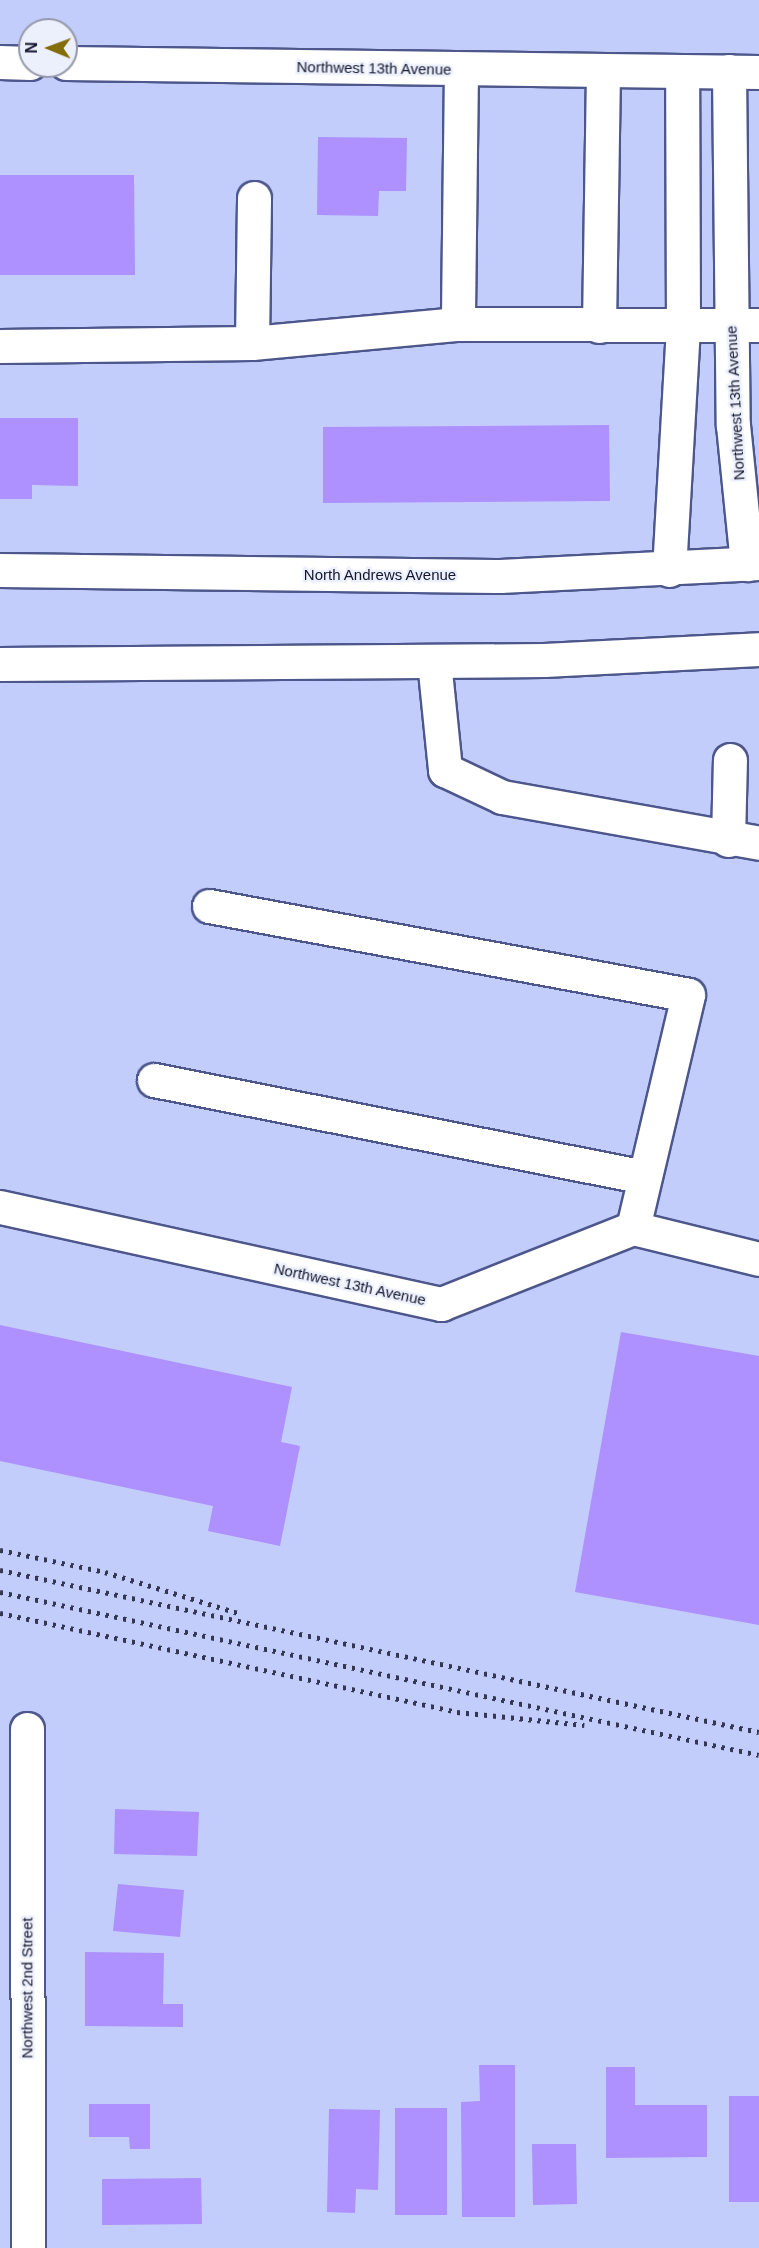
<!DOCTYPE html>
<html>
<head>
<meta charset="utf-8">
<style>
	body { margin:0 }
	#map { position:relative; width:759px; height:2248px; overflow:hidden; background:#c2cdfc; font-family:Arial,sans-serif }
	div>[style] { position:absolute }
	.building>* { inset:0; background:#ae90fe }
	.roads { filter:drop-shadow(2px 0 #4d578b) drop-shadow(-2px 0 #4d578b) drop-shadow(0 2px #4d578b) drop-shadow(0 -2px #4d578b) }
	.minor>* { height:33px; margin:-16.5px; padding:0 16.5px; transform-origin:16.5px; border-radius:16.5px; background:#fff }
	.major>* { height:33px; margin:-16.5px; padding:0 16.5px; transform-origin:16.5px; border-radius:16.5px; background:#fff }
	.rail>* { height:4.5px; margin-top:-2.25px; transform-origin:0; background:repeating-linear-gradient(90deg,#333752 0 3px,transparent 0 9px) }
	span { translate:-50% -50%; white-space:nowrap; text-align:center; line-height:1.15; -webkit-text-stroke:4.5px #ecf0fc; paint-order:stroke }
	.street-label { font-size:15px; color:#13162c }
	.north { position:absolute; left:18px; top:18px; width:60px; height:60px; box-sizing:border-box; background:#ecf0fc; border:2px solid #9599a9; border-radius:50%; rotate:271deg; font-size:16px; font-weight:700; line-height:24px; text-align:center; color:#13162c }
	.north::after { content:''; display:block; margin:auto; width:21px; height:27px; background:#836d0a; clip-path:polygon(50% 0,100% 100%,50% 72%,0 100%) }
</style>
</head>
<body>
<div id="map">
	<div class="building">
		<div style="clip-path:polygon(318px 137px,407px 138px,406px 191px,379px 191px,378px 216px,317px 215px)"></div>
		<div style="clip-path:polygon(0 175px,134px 175px,135px 275px,0 275px)"></div>
		<div style="clip-path:polygon(0 418px,78px 418px,78px 486px,32px 485px,32px 499px,0 499px)"></div>
		<div style="clip-path:polygon(609px 425px,610px 501px,323px 503px,323px 427px)"></div>
		<div style="clip-path:polygon(0 1325px,292px 1387px,281px 1442px,300px 1446px,280px 1546px,208px 1531px,213px 1506px,0 1461px)"></div>
		<div style="clip-path:polygon(621px 1332px,759px 1356px,759px 1625px,575px 1592px)"></div>
		<div style="clip-path:polygon(115px 1809px,199px 1812px,197px 1856px,114px 1854px)"></div>
		<div style="clip-path:polygon(118px 1884px,184px 1890px,180px 1937px,113px 1931px)"></div>
		<div style="clip-path:polygon(85px 1952px,164px 1953px,163px 2004px,183px 2004px,183px 2027px,85px 2026px)"></div>
		<div style="clip-path:polygon(479px 2065px,515px 2065px,515px 2217px,462px 2217px,461px 2102px,480px 2101px)"></div>
		<div style="clip-path:polygon(606px 2067px,635px 2067px,635px 2105px,707px 2105px,707px 2157px,606px 2158px)"></div>
		<div style="clip-path:polygon(729px 2096px,759px 2096px,759px 2202px,729px 2202px)"></div>
		<div style="clip-path:polygon(89px 2104px,150px 2104px,150px 2149px,130px 2149px,129px 2137px,89px 2137px)"></div>
		<div style="clip-path:polygon(395px 2108px,447px 2108px,447px 2215px,395px 2215px)"></div>
		<div style="clip-path:polygon(329px 2109px,380px 2110px,378px 2190px,356px 2189px,355px 2213px,327px 2212px)"></div>
		<div style="clip-path:polygon(532px 2144px,576px 2144px,577px 2204px,533px 2205px)"></div>
		<div style="clip-path:polygon(201px 2178px,202px 2224px,102px 2225px,102px 2179px)"></div>
	</div>
	<div class="roads">
		<div class="minor">
			<div style="left:0;top:62px;width:30px;rotate:2deg"></div>
			<div style="left:66px;top:63px;width:693px;rotate:0.74deg"></div>
			<div style="left:461px;top:69px;width:255px;rotate:90.7deg"></div>
			<div style="left:458px;top:324px;width:301px;rotate:0.2deg"></div>
			<div style="left:729px;top:71px;width:354px;rotate:89.4deg"></div>
			<div style="left:733px;top:425px;width:140px;rotate:84.2deg"></div>
			<div style="left:599px;top:326px;width:255px;rotate:-89.1deg"></div>
			<div style="left:252px;top:343px;width:145px;rotate:-89.2deg"></div>
			<div style="left:0;top:346px;width:252px;rotate:-0.7deg"></div>
			<div style="left:252px;top:343px;width:207px;rotate:-5.3deg"></div>
			<div style="left:669px;top:570px;width:246px;rotate:-86.7deg"></div>
			<div style="left:683px;top:324px;width:253px;rotate:-90.2deg"></div>
			<div style="left:434px;top:661px;width:110px;rotate:84.2deg"></div>
			<div style="left:445px;top:770px;width:63px;rotate:25.3deg"></div>
			<div style="left:502px;top:797px;width:261px;rotate:10.1deg"></div>
			<div style="left:728px;top:840px;width:80px;rotate:-88.6deg"></div>
			<div style="left:209px;top:906px;width:487px;rotate:10.5deg"></div>
			<div style="left:688px;top:995px;width:239px;rotate:103.3deg"></div>
			<div style="left:154px;top:1080px;width:500px;rotate:11.18deg"></div>
			<div style="left:0;top:1207px;width:452px;rotate:12.4deg"></div>
			<div style="left:441px;top:1304px;width:206px;rotate:-21.6deg"></div>
			<div style="left:633px;top:1228px;width:130px;rotate:13.8deg"></div>
			<div style="left:27px;top:1729px;width:519px;rotate:89.89deg"></div>
		</div>
		<div class="major">
			<div style="left:0;top:570px;width:500px;rotate:0.69deg"></div>
			<div style="left:500px;top:576px;width:259px;rotate:-2.9deg"></div>
			<div style="left:0;top:664px;width:544px;rotate:-0.42deg"></div>
			<div style="left:544px;top:660px;width:215px;rotate:-2.9deg"></div>
		</div>
	</div>
	<div class="rail">
		<div style="left:0;top:1550px;width:107px;rotate:11.8deg"></div>
		<div style="left:105px;top:1572px;width:139px;rotate:17.1deg"></div>
		<div style="left:0;top:1570px;width:776px;rotate:12.05deg"></div>
		<div style="left:0;top:1592px;width:776px;rotate:12.12deg"></div>
		<div style="left:0;top:1613px;width:468px;rotate:12.2deg"></div>
		<div style="left:457px;top:1712px;width:128px;rotate:5.8deg"></div>
	</div>
	<div class="street-label">
		<span style="left:374px;top:68px;rotate:1deg">Northwest 13th Avenue</span>
		<span style="left:735px;top:403px;rotate:-93deg">Northwest 13th Avenue</span>
		<span style="left:380px;top:575px">North Andrews Avenue</span>
		<span style="left:350px;top:1284px;rotate:12deg">Northwest 13th Avenue</span>
		<span style="left:27px;top:1988px;rotate:-90deg">Northwest 2nd Street</span>
	</div>
	<div class="north">N</div>
</div>
</body>
</html>
